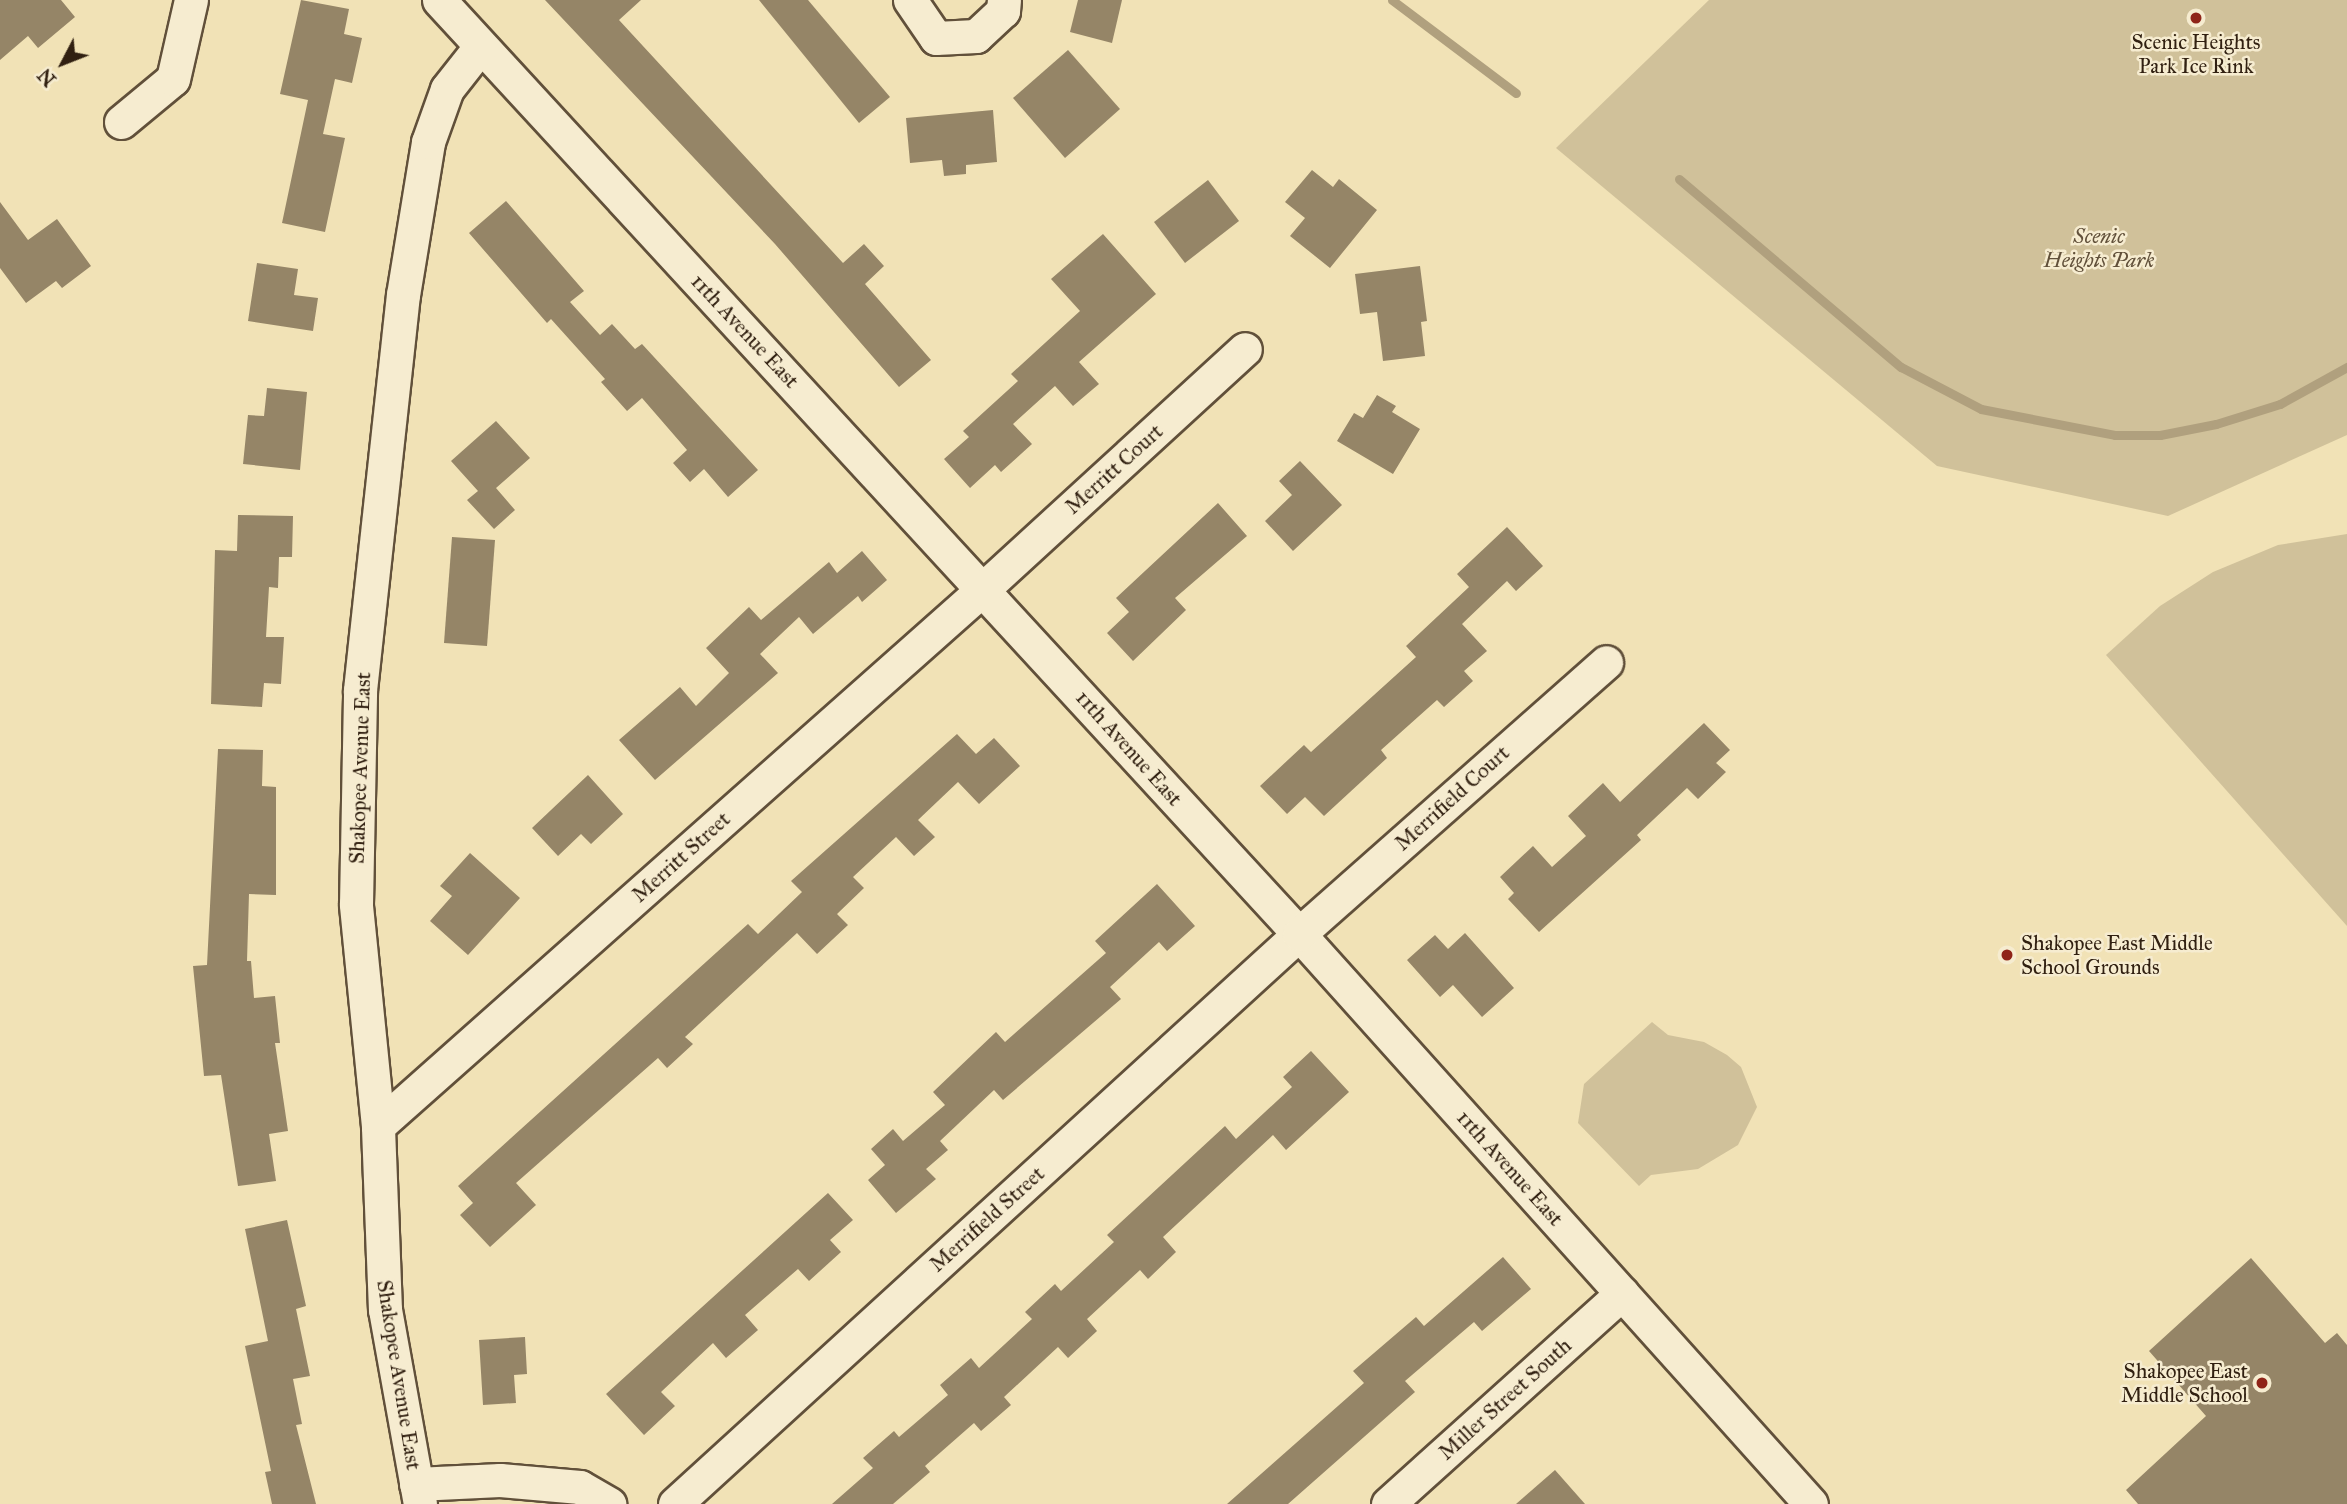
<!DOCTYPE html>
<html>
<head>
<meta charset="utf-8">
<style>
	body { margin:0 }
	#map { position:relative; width:2347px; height:1504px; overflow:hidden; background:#f1e2b6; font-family:"IM FELL Great Primer",serif }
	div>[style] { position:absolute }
	.green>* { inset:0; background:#d0c19a }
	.stream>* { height:9px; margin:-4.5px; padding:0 4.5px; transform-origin:4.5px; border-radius:4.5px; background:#b0a07e }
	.building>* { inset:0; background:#958567 }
	.roads { filter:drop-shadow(2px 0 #61503a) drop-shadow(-2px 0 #61503a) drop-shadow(0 2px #61503a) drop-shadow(0 -2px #61503a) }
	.minor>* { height:33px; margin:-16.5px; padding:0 16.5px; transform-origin:16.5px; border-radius:16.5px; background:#f6ecd0 }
	.dots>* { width:19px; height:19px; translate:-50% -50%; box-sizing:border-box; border:4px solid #f6ecd0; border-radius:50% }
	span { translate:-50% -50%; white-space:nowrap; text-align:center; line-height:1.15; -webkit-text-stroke:5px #f6ecd0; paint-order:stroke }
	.poi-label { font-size:21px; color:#312011 }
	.left { translate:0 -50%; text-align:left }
	.right { translate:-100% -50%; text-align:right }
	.park-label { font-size:21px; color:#61503a; font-style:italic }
	.street-label { font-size:21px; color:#312011 }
	.north { position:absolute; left:28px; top:28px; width:70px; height:70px; -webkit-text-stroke:5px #f6ecd0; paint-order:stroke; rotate:228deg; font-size:19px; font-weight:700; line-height:28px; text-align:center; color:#312011 }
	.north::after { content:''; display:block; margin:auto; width:24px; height:32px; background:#312011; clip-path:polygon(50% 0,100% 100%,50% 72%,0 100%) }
</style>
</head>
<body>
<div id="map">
	<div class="green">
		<div style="clip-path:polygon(1709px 0,2347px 0,2347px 435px,2168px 516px,1937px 466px,1556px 148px)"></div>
		<div style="clip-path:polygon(2347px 534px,2347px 926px,2106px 655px,2160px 606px,2213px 572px,2278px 545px)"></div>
		<div style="clip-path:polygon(1652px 1022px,1668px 1035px,1704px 1042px,1727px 1055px,1741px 1067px,1757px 1107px,1738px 1145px,1698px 1169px,1651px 1175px,1639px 1186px,1578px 1123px,1584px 1084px)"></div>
	</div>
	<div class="stream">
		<div style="left:1392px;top:0;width:155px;rotate:36.9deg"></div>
		<div style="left:1679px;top:179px;width:291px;rotate:40.3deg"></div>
		<div style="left:1901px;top:367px;width:90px;rotate:27.7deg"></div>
		<div style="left:1981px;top:409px;width:136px;rotate:11deg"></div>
		<div style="left:2115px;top:435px;width:45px"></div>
		<div style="left:2160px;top:435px;width:57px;rotate:-11.1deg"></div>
		<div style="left:2216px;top:424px;width:67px;rotate:-17.4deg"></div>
		<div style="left:2280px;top:404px;width:77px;rotate:-28.9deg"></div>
	</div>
	<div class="building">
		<div style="clip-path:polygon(0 0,61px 0,75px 17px,38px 48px,28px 36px,0 60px)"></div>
		<div style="clip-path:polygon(301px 0,349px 9px,344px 34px,362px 38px,352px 83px,335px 79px,323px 134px,345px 138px,325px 232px,282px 223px,308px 100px,280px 94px)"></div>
		<div style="clip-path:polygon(545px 0,641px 0,619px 20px,843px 263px,864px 244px,884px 266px,865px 284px,931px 360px,899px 387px,775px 244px)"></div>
		<div style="clip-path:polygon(759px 0,808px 0,890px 97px,859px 123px)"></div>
		<div style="clip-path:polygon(1078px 0,1122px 0,1112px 43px,1070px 32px)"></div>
		<div style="clip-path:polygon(1068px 50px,1120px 109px,1065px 158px,1013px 98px)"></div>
		<div style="clip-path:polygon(993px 110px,997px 162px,966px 165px,966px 174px,944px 176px,942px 160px,910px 163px,906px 118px)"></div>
		<div style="clip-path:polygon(1312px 170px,1333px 187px,1339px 179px,1377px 210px,1330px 268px,1290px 236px,1305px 218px,1285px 202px)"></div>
		<div style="clip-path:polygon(1208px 180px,1239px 221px,1185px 263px,1154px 222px)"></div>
		<div style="clip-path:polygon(506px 201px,584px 291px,570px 302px,600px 335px,612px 324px,635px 349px,642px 344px,758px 470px,728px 497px,704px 469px,690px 482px,673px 463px,687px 450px,642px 398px,627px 411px,601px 382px,605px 379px,551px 319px,547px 323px,469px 233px)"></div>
		<div style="clip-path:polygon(0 202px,28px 240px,57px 219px,91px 266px,62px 288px,56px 281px,26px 303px,0 268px)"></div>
		<div style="clip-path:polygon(1103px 234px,1156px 294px,1079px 362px,1099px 384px,1073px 406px,1055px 386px,1013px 424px,1032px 444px,1001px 472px,995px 465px,970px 488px,944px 459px,969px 437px,963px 431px,1018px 381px,1011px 374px,1080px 311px,1051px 279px)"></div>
		<div style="clip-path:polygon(257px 263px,298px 269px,294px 295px,318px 298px,313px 331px,248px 321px)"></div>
		<div style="clip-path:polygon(1420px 266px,1427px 321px,1421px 322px,1425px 356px,1383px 361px,1377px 312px,1360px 314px,1355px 274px)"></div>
		<div style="clip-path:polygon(267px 388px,307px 392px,300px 470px,243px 464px,248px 415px,264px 416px)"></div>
		<div style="clip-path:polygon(1377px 395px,1396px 406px,1392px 412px,1420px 429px,1393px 474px,1337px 441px,1354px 413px,1363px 418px)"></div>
		<div style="clip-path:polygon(496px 421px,530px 458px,496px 488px,515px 510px,494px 529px,467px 500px,478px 491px,451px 461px)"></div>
		<div style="clip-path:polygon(1300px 461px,1342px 505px,1293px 551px,1265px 521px,1292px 495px,1279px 481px)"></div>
		<div style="clip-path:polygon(1218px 503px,1247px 536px,1175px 598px,1186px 610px,1133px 661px,1107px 633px,1129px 612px,1116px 598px)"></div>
		<div style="clip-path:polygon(238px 515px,293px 516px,292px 557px,279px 557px,278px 588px,269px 587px,266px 637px,284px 637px,281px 684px,264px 683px,262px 707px,211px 704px,215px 550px,237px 551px)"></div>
		<div style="clip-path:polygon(1507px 527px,1543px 566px,1516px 591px,1507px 581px,1462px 624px,1487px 651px,1464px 671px,1473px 681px,1444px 707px,1437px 700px,1381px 750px,1387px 758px,1324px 816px,1305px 797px,1287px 814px,1260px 786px,1304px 745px,1311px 752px,1416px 657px,1406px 646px,1469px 587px,1457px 574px)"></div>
		<div style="clip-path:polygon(452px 537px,495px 540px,487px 646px,444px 643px)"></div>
		<div style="clip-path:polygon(862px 551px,887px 580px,862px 602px,858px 596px,813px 634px,799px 617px,760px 654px,778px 673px,655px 780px,619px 740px,680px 687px,696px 706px,729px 673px,706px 648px,749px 607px,761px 620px,829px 562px,837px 573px)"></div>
		<div style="clip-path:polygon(1704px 723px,1730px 750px,1716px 763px,1726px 772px,1698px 799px,1687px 788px,1637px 835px,1641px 840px,1539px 932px,1508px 899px,1514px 893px,1500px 877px,1533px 846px,1552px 867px,1586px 836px,1568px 816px,1603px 783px,1620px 802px)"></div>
		<div style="clip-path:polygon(957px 734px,976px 754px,994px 738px,1020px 766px,979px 804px,958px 782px,918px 820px,935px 837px,914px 856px,896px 837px,853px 877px,864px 888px,837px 914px,848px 925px,817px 954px,797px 933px,685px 1037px,693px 1044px,667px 1068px,658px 1058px,516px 1183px,536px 1205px,490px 1247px,460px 1215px,473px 1203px,458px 1186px,748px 924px,758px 934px,802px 892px,791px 881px)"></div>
		<div style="clip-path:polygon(218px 749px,263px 750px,262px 786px,276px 787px,276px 895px,249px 894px,247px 961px,251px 961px,254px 998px,275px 996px,280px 1043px,275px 1043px,288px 1131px,269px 1134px,276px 1181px,238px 1186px,221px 1075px,204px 1076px,193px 966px,207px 965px)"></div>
		<div style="clip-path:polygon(588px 775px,623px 814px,591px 844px,581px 834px,558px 856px,532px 828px)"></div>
		<div style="clip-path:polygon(470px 853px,520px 898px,468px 955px,430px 921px,452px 896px,440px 886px)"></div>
		<div style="clip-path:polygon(1157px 884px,1195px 926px,1167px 951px,1159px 942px,1110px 987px,1121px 999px,1003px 1100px,994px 1090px,940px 1141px,948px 1150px,926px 1169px,936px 1179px,896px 1213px,868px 1180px,885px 1165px,871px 1149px,893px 1129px,903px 1141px,945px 1105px,933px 1092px,996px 1032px,1005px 1042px,1106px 953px,1095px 941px)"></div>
		<div style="clip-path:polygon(1465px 933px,1514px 988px,1482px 1017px,1453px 985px,1440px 997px,1407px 960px,1435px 935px,1448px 949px)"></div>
		<div style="clip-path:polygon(1311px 1051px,1349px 1092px,1286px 1150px,1273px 1135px,1163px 1237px,1176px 1252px,1148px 1279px,1140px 1270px,1087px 1319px,1097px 1331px,1068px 1358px,1058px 1347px,1004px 1397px,1011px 1405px,981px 1431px,974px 1423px,925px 1466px,930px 1472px,893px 1504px,832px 1504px,873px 1468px,863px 1458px,894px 1431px,899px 1437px,948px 1395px,940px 1385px,971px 1358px,979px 1368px,1032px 1319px,1025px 1312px,1055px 1284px,1061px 1291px,1114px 1242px,1107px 1235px,1225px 1126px,1236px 1139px,1292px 1087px,1283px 1077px)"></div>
		<div style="clip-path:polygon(828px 1193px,853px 1220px,830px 1240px,841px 1252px,809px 1281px,798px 1269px,745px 1315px,758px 1330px,726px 1358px,713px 1343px,661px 1392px,675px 1406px,644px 1435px,606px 1394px)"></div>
		<div style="clip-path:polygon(287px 1220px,306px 1306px,296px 1309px,310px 1376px,293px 1379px,302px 1424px,296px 1425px,316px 1504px,272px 1504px,265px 1472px,271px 1471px,245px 1346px,268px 1341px,245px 1229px)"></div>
		<div style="clip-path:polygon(1503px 1257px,1531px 1289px,1482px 1331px,1474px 1322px,1405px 1381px,1415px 1392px,1288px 1504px,1227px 1504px,1364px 1383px,1353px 1371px,1416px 1317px,1424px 1326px)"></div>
		<div style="clip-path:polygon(2251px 1258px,2325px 1343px,2337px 1333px,2347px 1345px,2347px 1504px,2138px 1504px,2126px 1490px,2206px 1416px,2149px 1351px)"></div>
		<div style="clip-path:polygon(525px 1337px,527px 1374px,514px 1375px,516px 1403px,483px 1405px,479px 1340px)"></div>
		<div style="clip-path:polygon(1555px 1470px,1585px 1504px,1516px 1504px)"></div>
	</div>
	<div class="roads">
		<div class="minor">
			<div style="left:439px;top:0;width:1270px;rotate:47.36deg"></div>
			<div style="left:1299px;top:934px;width:766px;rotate:48.07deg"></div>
			<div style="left:910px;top:0;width:46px;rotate:55.6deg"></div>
			<div style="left:936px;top:38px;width:40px;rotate:-2.9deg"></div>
			<div style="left:976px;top:36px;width:37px;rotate:-43deg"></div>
			<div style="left:1003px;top:11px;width:11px;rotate:-85deg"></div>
			<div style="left:121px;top:122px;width:67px;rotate:-39.6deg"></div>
			<div style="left:173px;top:79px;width:81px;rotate:-77.2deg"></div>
			<div style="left:378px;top:1126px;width:809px;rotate:-41.59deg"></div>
			<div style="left:983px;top:589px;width:355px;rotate:-42.5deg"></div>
			<div style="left:416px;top:1484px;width:84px;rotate:-2.7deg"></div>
			<div style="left:500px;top:1480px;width:80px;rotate:5deg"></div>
			<div style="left:580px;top:1487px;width:34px;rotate:30deg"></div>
			<div style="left:420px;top:1504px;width:197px;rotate:-100.2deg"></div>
			<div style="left:385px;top:1310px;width:184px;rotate:-92.2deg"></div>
			<div style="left:378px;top:1126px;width:223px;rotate:-95.7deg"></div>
			<div style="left:356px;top:904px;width:214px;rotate:-88.9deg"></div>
			<div style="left:360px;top:690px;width:397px;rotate:-83.8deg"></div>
			<div style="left:403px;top:295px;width:155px;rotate:-80.7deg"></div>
			<div style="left:428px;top:142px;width:56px;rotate:-70.3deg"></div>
			<div style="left:447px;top:89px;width:53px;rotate:-51.8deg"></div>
			<div style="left:675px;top:1504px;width:845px;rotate:-42.41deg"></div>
			<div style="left:1299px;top:934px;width:410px;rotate:-41.5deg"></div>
			<div style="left:1388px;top:1504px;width:315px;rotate:-42deg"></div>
		</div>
	</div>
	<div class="dots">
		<div style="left:2196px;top:18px;background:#8f2418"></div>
		<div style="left:2007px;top:955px;background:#8f2418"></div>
		<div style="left:2262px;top:1383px;background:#8f2418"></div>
	</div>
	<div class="poi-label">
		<span style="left:2196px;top:54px">Scenic Heights<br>Park Ice Rink</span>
		<span class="left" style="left:2021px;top:955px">Shakopee East Middle<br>School Grounds</span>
		<span class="right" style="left:2248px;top:1383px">Shakopee East<br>Middle School</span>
	</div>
	<div class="park-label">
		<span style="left:2099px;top:248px">Scenic<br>Heights Park</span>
	</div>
	<div class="street-label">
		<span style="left:745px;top:331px;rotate:47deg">11th Avenue East</span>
		<span style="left:1114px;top:469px;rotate:-42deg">Merritt Court</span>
		<span style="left:1129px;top:748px;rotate:48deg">11th Avenue East</span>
		<span style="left:360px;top:768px;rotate:-88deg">Shakopee Avenue East</span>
		<span style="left:1452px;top:798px;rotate:-42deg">Merrifield Court</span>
		<span style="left:681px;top:857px;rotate:-42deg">Merritt Street</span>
		<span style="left:1510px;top:1168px;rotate:48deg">11th Avenue East</span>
		<span style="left:987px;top:1219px;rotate:-42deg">Merrifield Street</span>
		<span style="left:399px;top:1375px;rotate:81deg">Shakopee Avenue East</span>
		<span style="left:1505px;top:1399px;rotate:-42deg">Miller Street South</span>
	</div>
	<div class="north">N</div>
</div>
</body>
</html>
